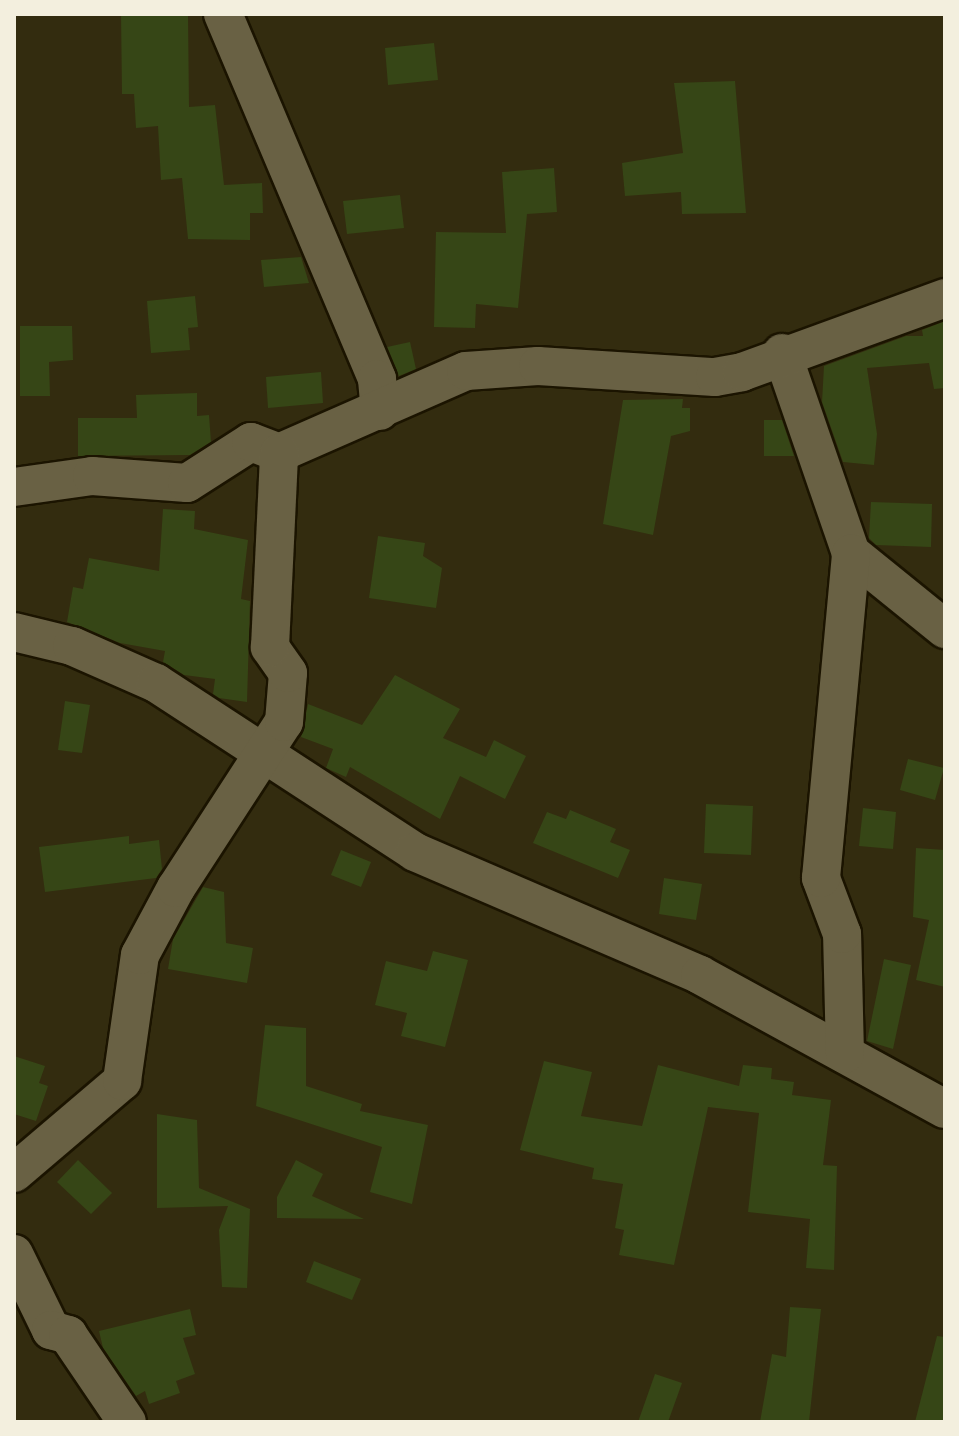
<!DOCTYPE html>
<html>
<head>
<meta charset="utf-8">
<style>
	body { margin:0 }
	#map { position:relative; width:959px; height:1436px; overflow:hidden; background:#332c0f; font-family:"Fira Sans Condensed",sans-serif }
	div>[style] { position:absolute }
	.building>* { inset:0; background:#364616 }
	.roads { filter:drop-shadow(2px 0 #1b1400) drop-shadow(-2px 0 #1b1400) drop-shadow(0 2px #1b1400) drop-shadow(0 -2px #1b1400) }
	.minor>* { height:38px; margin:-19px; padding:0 19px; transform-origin:19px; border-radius:19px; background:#696144 }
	span { translate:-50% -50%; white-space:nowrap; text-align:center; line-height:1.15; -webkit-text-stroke:6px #332c0f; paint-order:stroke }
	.frame { position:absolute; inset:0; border:16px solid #f3efde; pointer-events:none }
</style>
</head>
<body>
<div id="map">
	<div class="building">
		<div style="clip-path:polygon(121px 14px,188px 14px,189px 107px,215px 105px,224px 185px,262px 183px,263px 213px,250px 213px,250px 240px,188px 239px,182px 178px,161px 180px,158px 126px,136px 128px,134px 94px,122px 94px)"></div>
		<div style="clip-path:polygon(434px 43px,438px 80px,388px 85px,385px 48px)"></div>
		<div style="clip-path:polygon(735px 81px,746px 213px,682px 214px,681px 192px,625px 196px,622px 163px,683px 153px,674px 83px)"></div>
		<div style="clip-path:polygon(554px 168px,557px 212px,527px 214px,518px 308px,476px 304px,475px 328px,434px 327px,436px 232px,506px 233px,502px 172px)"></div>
		<div style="clip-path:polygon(400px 195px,404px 228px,347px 234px,343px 201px)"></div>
		<div style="clip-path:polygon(301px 257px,309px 283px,264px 287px,261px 260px)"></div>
		<div style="clip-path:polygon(195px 296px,198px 327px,188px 328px,190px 350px,151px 353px,147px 301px)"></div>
		<div style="clip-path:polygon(945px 321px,945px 388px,934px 389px,929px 363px,867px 368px,877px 434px,874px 465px,843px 462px,822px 402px,824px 366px,906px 336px,923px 336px,922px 330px)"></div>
		<div style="clip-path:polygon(20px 326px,72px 326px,73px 360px,49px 362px,50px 396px,20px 396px)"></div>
		<div style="clip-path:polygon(410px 342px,416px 369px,399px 376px,387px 347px)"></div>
		<div style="clip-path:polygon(321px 372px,323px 403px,268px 408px,266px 377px)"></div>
		<div style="clip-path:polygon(197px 393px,197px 416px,209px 415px,211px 442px,190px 455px,78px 456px,78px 418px,137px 418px,136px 395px)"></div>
		<div style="clip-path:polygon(683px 399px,682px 408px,690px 408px,690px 431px,671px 436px,653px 535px,603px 524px,623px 400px)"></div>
		<div style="clip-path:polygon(764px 420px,782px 420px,794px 456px,764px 456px)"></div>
		<div style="clip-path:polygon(871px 502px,932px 504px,931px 547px,876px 545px,869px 538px)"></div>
		<div style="clip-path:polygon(163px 509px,195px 511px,194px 529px,248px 540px,241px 599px,250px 601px,247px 702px,219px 698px,213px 694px,215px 679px,184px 675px,163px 662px,165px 651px,120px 643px,67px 622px,73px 587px,83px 589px,89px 558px,159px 571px)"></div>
		<div style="clip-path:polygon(378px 536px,425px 543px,423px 556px,442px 568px,436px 608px,369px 598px)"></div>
		<div style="clip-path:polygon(395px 675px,460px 709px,443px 738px,486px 757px,494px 740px,526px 756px,505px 799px,460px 776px,440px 819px,350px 767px,346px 777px,326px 768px,333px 749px,301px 737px,308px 704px,362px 725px)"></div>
		<div style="clip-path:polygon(65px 701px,90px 705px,82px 753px,58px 750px)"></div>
		<div style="clip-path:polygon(908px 759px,944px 768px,935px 800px,900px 790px)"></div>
		<div style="clip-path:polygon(706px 804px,753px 806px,751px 855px,704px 853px)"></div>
		<div style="clip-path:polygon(863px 808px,896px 812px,893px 849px,859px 846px)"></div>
		<div style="clip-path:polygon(570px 810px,616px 829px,610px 842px,630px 850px,618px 878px,533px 843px,547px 812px,566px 819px)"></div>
		<div style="clip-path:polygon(129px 836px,129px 844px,159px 840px,162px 869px,156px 878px,45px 892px,39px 847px)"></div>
		<div style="clip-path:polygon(916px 848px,945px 850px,945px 987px,916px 980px,929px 920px,913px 917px)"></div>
		<div style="clip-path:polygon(341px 850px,371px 862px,361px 887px,331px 875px)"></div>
		<div style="clip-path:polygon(664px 878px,702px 884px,696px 920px,659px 914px)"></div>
		<div style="clip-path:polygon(203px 887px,224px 892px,226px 943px,253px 948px,247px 983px,168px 969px,173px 939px)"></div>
		<div style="clip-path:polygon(433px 951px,468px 960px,445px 1047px,401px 1036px,407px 1013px,375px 1005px,386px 961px,427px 971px)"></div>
		<div style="clip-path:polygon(884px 959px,911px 965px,893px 1049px,867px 1041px)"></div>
		<div style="clip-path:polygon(265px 1025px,306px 1028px,306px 1086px,362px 1104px,360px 1111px,428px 1125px,412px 1204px,370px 1192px,382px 1147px,256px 1106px)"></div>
		<div style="clip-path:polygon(14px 1056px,45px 1066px,39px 1083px,48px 1086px,36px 1121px,14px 1114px)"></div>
		<div style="clip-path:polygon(544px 1061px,592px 1072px,581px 1116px,642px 1126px,658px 1065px,739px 1086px,743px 1065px,772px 1068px,771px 1079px,794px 1082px,792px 1095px,831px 1100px,823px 1165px,837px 1166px,834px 1270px,806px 1268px,810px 1219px,748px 1212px,759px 1113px,708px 1107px,674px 1265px,619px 1255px,624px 1230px,615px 1228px,623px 1184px,592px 1179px,594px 1168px,520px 1150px)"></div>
		<div style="clip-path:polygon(157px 1114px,197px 1120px,199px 1188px,250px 1209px,247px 1288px,222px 1287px,219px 1230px,228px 1206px,157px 1208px)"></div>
		<div style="clip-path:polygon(78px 1160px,112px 1193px,91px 1214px,57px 1182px)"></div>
		<div style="clip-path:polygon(296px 1160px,323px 1174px,312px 1196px,364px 1219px,277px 1218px,277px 1197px)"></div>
		<div style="clip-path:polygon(314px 1261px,361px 1279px,352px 1300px,306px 1282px)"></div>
		<div style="clip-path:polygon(790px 1307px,821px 1309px,809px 1422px,760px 1422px,772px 1354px,786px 1357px)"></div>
		<div style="clip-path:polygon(190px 1309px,196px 1335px,183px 1338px,195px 1374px,176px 1381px,180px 1393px,149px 1404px,145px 1391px,136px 1396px,103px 1348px,99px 1331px)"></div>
		<div style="clip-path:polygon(937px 1336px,945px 1337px,945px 1422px,915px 1422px)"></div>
		<div style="clip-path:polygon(655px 1374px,682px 1383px,668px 1422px,638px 1422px)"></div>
	</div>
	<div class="roads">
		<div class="minor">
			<div style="left:223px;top:14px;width:396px;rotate:67.1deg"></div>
			<div style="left:377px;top:379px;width:32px;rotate:85deg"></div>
			<div style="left:782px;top:353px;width:212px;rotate:71deg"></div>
			<div style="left:851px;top:553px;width:121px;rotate:39deg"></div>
			<div style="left:14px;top:487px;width:79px;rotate:-8deg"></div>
			<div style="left:92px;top:476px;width:95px;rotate:4.2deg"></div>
			<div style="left:187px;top:483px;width:76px;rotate:-32.6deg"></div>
			<div style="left:251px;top:442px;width:30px;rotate:21deg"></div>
			<div style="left:279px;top:453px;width:204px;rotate:-23.7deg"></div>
			<div style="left:466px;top:371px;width:72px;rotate:-4deg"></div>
			<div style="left:538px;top:366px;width:177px;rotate:3.6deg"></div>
			<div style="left:715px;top:377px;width:27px;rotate:-10deg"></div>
			<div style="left:742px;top:372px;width:216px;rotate:-20deg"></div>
			<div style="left:14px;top:632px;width:60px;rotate:13.6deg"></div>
			<div style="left:72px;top:646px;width:92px;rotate:23.8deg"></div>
			<div style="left:156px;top:683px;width:309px;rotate:33.1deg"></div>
			<div style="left:415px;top:852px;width:310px;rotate:23.3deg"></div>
			<div style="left:700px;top:975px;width:279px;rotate:28.7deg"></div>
			<div style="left:845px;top:1054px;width:120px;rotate:-91.4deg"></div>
			<div style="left:842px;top:934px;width:60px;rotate:-110.6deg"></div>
			<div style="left:821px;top:878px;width:326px;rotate:-84.7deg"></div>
			<div style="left:14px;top:1173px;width:142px;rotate:-40.4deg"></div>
			<div style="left:122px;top:1081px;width:127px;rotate:-81.9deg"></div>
			<div style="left:140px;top:955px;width:76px;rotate:-61.8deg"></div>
			<div style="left:176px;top:888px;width:198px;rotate:-57deg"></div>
			<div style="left:284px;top:722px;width:49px;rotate:-85.3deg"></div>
			<div style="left:288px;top:673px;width:32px;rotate:-125deg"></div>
			<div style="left:270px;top:647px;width:194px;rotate:-87.3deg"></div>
			<div style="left:14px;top:1254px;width:85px;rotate:64deg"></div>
			<div style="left:51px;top:1330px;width:18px;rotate:16deg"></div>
			<div style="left:68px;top:1335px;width:105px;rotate:55.9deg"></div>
		</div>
	</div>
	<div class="frame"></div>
</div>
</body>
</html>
